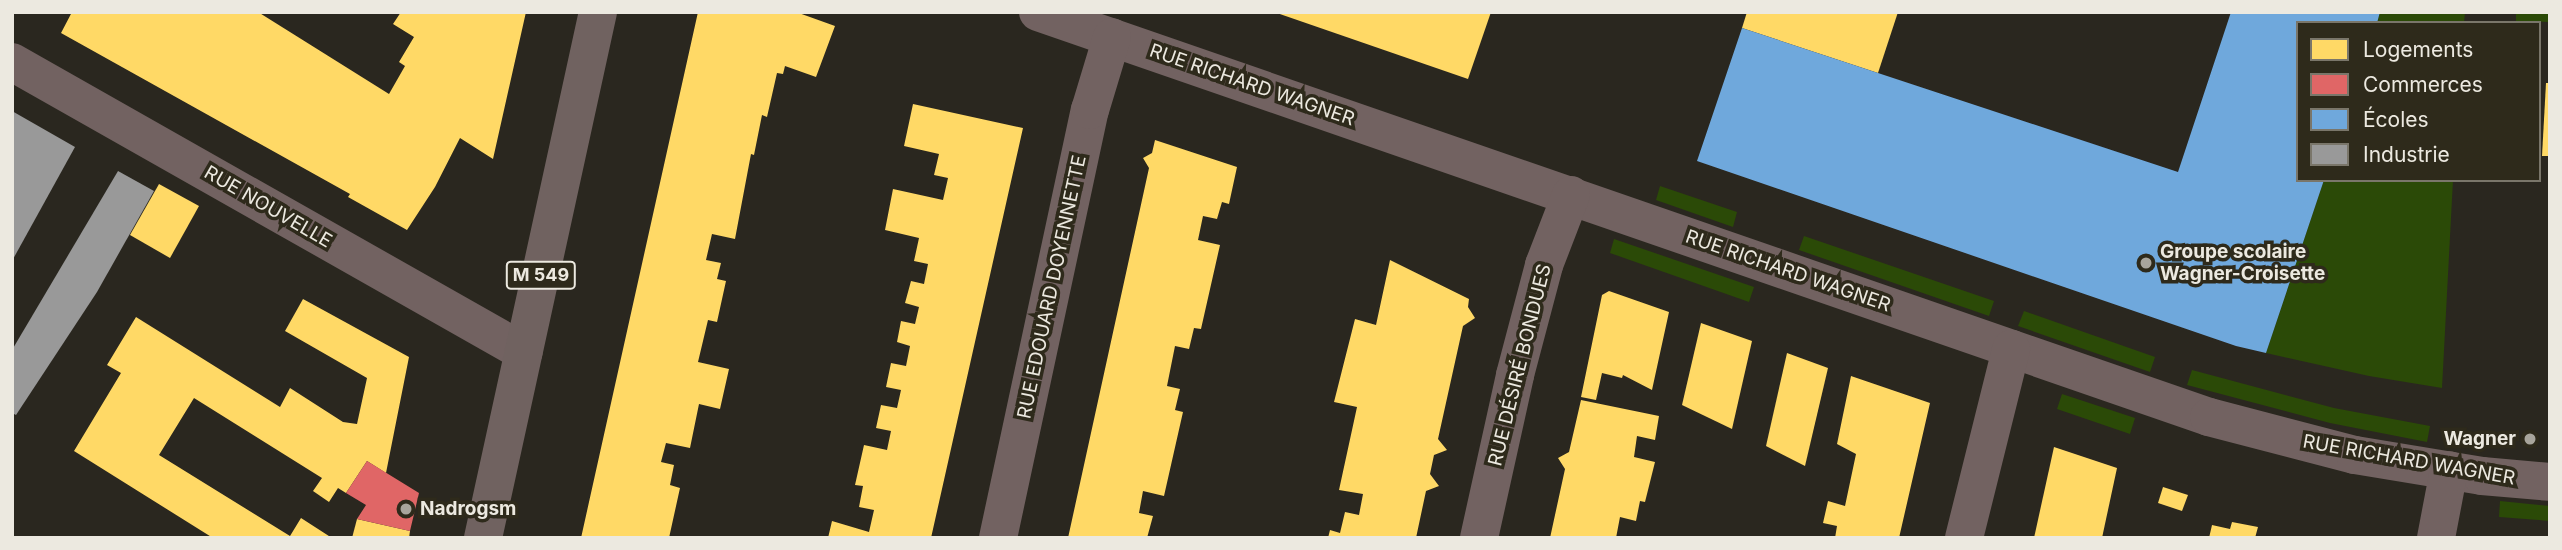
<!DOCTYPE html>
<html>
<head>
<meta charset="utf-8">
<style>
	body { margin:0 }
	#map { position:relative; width:2562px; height:550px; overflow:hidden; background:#2a271f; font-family:Inter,sans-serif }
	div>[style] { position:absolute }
	.green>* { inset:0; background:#2b4a07 }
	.homes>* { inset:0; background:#ffd966 }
	.shops>* { inset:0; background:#e06666 }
	.schools>* { inset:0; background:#6fa8dc }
	.industry>* { inset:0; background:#999 }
	.minor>* { height:38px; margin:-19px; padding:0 19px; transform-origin:19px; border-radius:19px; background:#726261 }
	.major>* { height:38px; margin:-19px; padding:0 19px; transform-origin:19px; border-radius:19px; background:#706260 }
	.dots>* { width:19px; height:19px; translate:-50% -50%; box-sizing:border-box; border:4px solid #2e2a1b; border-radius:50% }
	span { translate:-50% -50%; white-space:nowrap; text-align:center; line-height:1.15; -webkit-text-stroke:7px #2e2a1b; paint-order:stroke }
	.shield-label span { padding:2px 5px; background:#2e2a1b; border:2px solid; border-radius:5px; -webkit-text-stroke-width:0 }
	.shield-label { font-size:18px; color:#ece9e0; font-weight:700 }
	.street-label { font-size:19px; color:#ece9e0 }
	.poi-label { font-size:19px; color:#ece9e0; font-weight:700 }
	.left { translate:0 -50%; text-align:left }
	.right { translate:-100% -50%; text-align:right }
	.frame { position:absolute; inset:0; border:14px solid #ece9e0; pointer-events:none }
	.legend { position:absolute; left:2296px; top:21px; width:245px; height:161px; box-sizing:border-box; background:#2e2a1b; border:2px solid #7a766a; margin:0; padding:9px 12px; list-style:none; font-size:21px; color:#ece9e0 }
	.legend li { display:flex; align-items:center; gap:14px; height:35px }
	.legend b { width:35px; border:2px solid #7a766a }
</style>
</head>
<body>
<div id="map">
	<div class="green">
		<div style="clip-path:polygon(2380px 12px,2465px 12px,2464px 23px,2377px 23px)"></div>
		<div style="clip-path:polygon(2516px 12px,2550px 12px,2550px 22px,2516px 21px)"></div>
		<div style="clip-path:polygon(2324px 180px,2453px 180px,2442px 388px,2369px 376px,2266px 353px)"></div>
		<div style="clip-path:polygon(1660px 186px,1737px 212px,1733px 227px,1656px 200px)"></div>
		<div style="clip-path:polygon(1804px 236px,1994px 301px,1989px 316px,1799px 250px)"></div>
		<div style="clip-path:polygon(1614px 239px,1754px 287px,1749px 302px,1610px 253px)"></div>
		<div style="clip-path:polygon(2024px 311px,2155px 357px,2150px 372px,2018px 326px)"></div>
		<div style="clip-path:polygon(2192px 370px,2334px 408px,2430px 426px,2427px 442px,2330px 423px,2187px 385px)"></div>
		<div style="clip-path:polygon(2062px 394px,2135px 418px,2130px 434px,2057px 409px)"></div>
		<div style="clip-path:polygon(2500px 501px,2550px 506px,2550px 521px,2499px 517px)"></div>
	</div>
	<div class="homes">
		<div style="clip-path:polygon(72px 12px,258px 12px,389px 94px,405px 66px,399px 62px,414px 37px,393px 24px,401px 12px,526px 12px,493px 159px,460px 138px,435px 187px,407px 230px,348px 197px,350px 194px,61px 33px)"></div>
		<div style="clip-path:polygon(698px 12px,796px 12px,835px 26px,816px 77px,785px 66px,783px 74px,777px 73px,767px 117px,762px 115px,754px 155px,751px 154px,735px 239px,712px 234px,706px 260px,721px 263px,717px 279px,726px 281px,717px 322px,708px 320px,698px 362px,729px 369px,720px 409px,699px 404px,690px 448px,666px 443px,661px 462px,674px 465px,670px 485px,680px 488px,669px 538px,581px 538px)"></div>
		<div style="clip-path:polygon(1274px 12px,1491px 12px,1468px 79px)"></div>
		<div style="clip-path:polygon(1747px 12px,1898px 12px,1878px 73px,1742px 28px)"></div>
		<div style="clip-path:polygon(2546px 83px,2550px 83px,2550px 156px,2542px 156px)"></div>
		<div style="clip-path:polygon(913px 104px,1023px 128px,931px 538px,828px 538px,832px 521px,869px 532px,874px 510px,859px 507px,863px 486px,855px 485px,864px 445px,887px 450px,891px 431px,876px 428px,881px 405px,897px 408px,901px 390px,886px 387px,891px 363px,906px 366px,910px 346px,897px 342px,901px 321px,915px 324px,919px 307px,905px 303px,911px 281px,924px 284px,928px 264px,914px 261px,919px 238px,885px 230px,893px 189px,943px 200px,948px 178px,934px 175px,939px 154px,904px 146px)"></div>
		<div style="clip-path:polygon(1155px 140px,1237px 167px,1229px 204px,1222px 202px,1217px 219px,1203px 216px,1198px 240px,1220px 245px,1201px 329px,1194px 328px,1189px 349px,1175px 346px,1167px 386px,1180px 389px,1175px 410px,1183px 412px,1164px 496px,1143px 491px,1139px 513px,1153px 516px,1147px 538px,1068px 538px,1149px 168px,1143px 158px,1152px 153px)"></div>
		<div style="clip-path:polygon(159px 184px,199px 206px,170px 258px,130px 235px)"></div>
		<div style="clip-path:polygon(1390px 260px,1469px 299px,1468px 307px,1475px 318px,1463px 326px,1438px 439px,1447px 450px,1434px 455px,1430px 474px,1439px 486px,1426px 491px,1416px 538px,1328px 538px,1330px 530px,1340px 533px,1345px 512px,1359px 515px,1363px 494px,1339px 490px,1357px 407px,1334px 402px,1355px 319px,1376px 325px)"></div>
		<div style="clip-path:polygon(1609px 291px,1669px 312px,1652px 390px,1623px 375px,1622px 378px,1602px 373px,1596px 400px,1581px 397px,1602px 295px)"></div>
		<div style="clip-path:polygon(303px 299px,409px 357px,386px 473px,367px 461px,346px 493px,338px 488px,329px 502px,313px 491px,322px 478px,194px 398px,159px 455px,290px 536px,301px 518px,332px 538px,213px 538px,74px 451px,121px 373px,107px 365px,136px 317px,280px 407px,290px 388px,343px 422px,357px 424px,367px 378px,285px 331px)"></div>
		<div style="clip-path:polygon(1701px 323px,1752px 341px,1732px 429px,1682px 405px)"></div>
		<div style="clip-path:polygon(1787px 353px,1828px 368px,1805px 466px,1766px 446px)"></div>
		<div style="clip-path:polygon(1851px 376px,1930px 403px,1899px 538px,1835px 538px,1837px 526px,1823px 523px,1828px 501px,1845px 506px,1856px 454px,1837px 444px)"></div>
		<div style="clip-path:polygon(1581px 400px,1659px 416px,1655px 440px,1637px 436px,1634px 457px,1655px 462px,1645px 502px,1640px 501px,1636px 521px,1620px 517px,1616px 538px,1550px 538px,1565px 469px,1558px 458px,1569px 452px)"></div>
		<div style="clip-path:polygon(2054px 447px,2117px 468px,2102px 538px,2034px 538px)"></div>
		<div style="clip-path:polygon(2163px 487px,2188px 495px,2182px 511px,2158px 503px)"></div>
		<div style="clip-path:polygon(357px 519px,410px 531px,409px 538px,352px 538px)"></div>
		<div style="clip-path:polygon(2232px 522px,2258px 527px,2255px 538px,2209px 538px,2212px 525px,2230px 529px)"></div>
	</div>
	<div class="shops">
		<div style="clip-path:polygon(367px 461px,419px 493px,410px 531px,357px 519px,366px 505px,346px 493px)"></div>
	</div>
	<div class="schools">
		<div style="clip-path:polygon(2231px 12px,2380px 12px,2377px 23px,2298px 23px,2298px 180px,2324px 180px,2266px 353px,2236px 346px,1697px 161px,1742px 28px,2178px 172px)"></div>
	</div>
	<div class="industry">
		<div style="clip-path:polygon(12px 111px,75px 147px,12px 261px)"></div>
		<div style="clip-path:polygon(118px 171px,154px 191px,97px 292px,16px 415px,12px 413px,12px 350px)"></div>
	</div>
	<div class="minor">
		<div style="left:1038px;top:12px;width:1239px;rotate:19.08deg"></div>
		<div style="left:2209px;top:417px;width:151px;rotate:14.6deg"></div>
		<div style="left:2355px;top:455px;width:129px;rotate:9.4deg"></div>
		<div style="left:2482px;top:476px;width:68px;rotate:5deg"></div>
		<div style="left:12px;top:62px;width:588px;rotate:29.53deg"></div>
		<div style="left:998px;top:538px;width:438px;rotate:-77.9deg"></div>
		<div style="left:1090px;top:110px;width:76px;rotate:-73.2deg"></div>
		<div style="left:1479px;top:538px;width:167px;rotate:-77.5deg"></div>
		<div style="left:1515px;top:375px;width:114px;rotate:-75.2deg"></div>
		<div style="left:1544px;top:265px;width:75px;rotate:-68.9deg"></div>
		<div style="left:1964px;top:538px;width:195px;rotate:-76deg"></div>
		<div style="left:2436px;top:538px;width:69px;rotate:-79.2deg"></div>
	</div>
	<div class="major">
		<div style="left:483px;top:538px;width:538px;rotate:-77.67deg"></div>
	</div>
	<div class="dots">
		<div style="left:2146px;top:263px;background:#a8a59c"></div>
		<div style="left:2530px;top:439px;background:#a8a59c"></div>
		<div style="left:406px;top:509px;background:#a8a59c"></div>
	</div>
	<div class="shield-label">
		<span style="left:541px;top:275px">M 549</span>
	</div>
	<div class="street-label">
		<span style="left:1252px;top:85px;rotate:19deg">RUE RICHARD WAGNER</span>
		<span style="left:268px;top:207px;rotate:30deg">RUE NOUVELLE</span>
		<span style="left:1788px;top:271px;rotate:19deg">RUE RICHARD WAGNER</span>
		<span style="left:1052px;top:287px;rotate:-78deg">RUE EDOUARD DOYENNETTE</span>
		<span style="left:1520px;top:365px;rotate:-76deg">RUE DÉSIRÉ BONDUES</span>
		<span style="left:2409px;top:460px;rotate:10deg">RUE RICHARD WAGNER</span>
	</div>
	<div class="poi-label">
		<span class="left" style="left:2160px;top:263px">Groupe scolaire<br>Wagner-Croisette</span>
		<span class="right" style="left:2516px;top:439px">Wagner</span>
		<span class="left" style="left:420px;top:509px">Nadrogsm</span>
	</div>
	<div class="frame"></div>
	<ul class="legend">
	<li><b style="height:19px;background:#ffd966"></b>Logements</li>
	<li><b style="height:19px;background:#e06666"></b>Commerces</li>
	<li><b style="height:19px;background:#6fa8dc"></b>Écoles</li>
	<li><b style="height:19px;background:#999"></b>Industrie</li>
	</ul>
</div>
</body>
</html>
